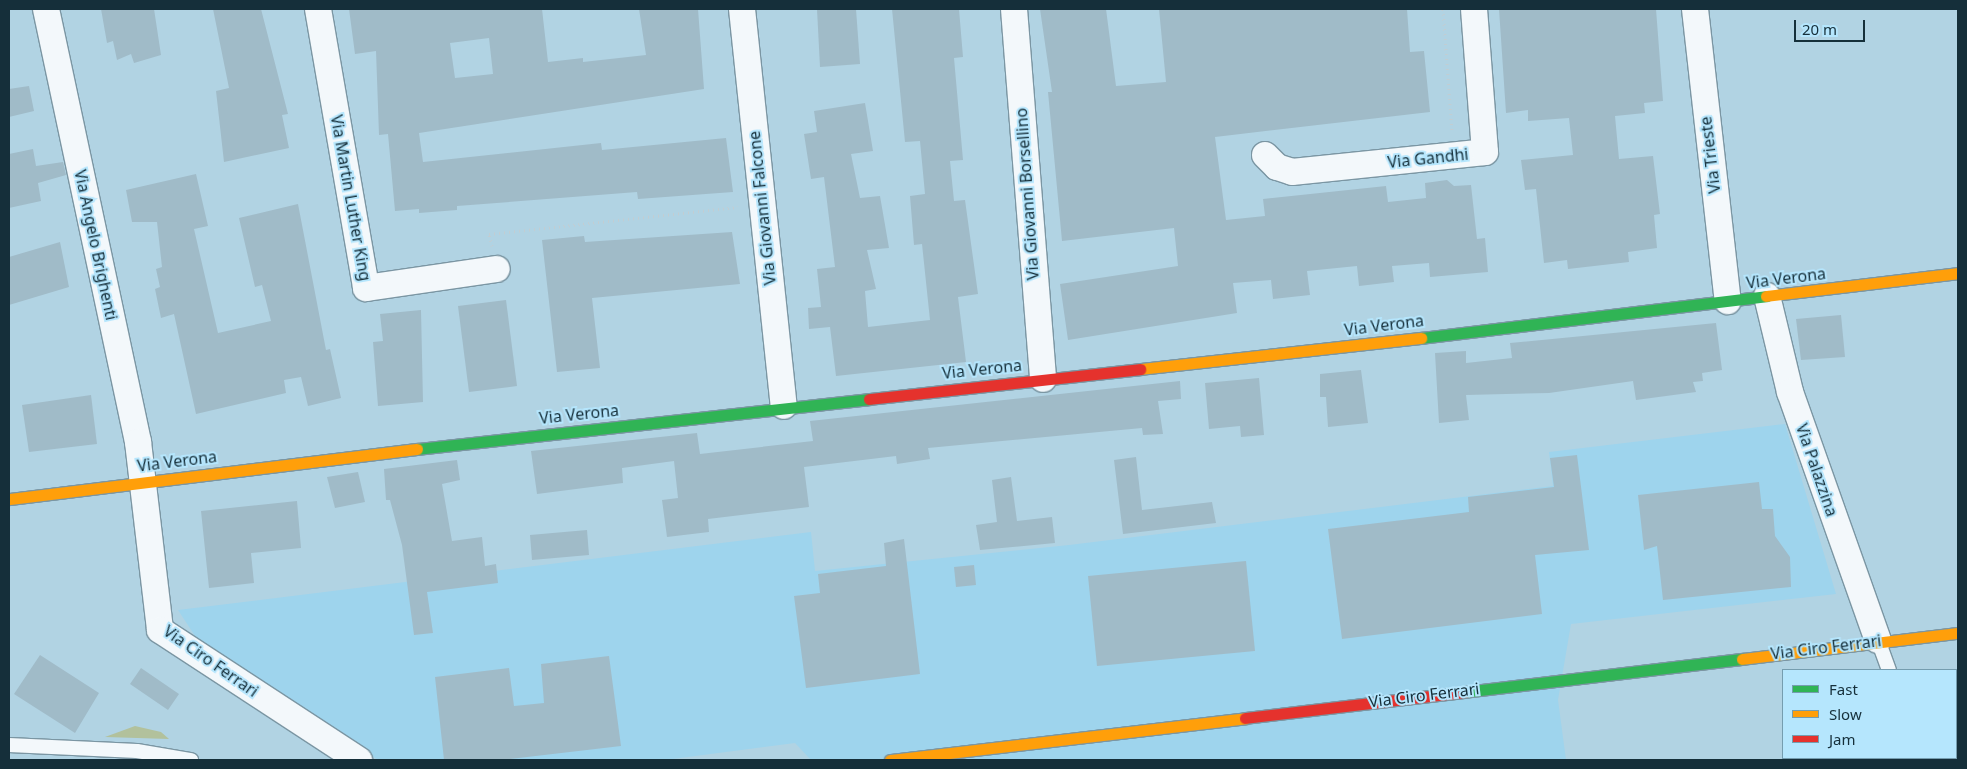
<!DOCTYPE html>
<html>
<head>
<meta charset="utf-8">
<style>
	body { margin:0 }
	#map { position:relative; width:1967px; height:769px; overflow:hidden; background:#b1d3e3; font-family:"Noto Sans",sans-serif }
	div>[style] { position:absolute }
	.built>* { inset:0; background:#9ed4ed }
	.green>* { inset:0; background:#b2c19c }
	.building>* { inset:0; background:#a0bbc8 }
	.path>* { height:3px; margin-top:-1.5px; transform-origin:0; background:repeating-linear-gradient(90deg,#c2cdd2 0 1px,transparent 0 5px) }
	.roads { filter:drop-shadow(1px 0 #7b96a3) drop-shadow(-1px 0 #7b96a3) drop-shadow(0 1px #7b96a3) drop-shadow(0 -1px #7b96a3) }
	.lane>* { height:14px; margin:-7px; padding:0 7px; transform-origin:7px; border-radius:7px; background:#f3f8fb }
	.street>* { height:26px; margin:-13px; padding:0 13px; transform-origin:13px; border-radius:13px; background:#f3f8fb }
	.fast>* { height:11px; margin:-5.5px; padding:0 5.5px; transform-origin:5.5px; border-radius:5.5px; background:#30b455 }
	.slow>* { height:11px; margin:-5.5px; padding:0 5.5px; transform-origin:5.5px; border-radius:5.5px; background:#ff9f0a }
	.jam>* { height:11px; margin:-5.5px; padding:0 5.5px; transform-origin:5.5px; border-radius:5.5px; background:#e5322d }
	span { translate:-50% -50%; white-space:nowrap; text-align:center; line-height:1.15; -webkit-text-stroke:4px #b5e6fd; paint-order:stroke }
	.street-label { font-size:16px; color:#152f3a }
	.frame { position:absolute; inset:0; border:10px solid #152f3a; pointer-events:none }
	.legend { position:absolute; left:1782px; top:669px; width:175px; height:90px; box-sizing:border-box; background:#b5e6fd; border:1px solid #759daf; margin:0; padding:6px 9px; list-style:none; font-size:15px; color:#152f3a }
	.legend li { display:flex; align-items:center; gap:10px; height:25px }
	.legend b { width:25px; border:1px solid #759daf }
	.scale { position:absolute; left:1794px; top:20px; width:71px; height:22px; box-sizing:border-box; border:2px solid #152f3a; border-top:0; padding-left:6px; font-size:15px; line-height:18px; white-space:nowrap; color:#152f3a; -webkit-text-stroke:4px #b5e6fd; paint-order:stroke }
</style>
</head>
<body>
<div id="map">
	<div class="built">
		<div style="clip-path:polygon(1785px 424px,1836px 594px,1571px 624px,1558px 700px,1566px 760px,811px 760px,795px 743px,665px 760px,378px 760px,197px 639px,178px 610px,811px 532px,815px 571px,1069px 545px,1553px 486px,1549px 452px)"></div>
	</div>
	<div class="green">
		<div style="clip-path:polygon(135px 726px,161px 732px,169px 739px,105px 737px)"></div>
	</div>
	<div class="building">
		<div style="clip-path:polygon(101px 9px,154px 9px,161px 55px,134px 63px,131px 54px,117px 60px,113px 41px,107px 43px)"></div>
		<div style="clip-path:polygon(213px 9px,261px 9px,288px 114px,282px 115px,289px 148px,224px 162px,216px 91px,229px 88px)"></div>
		<div style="clip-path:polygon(evenodd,349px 9px,542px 9px,548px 62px,583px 58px,583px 62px,646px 55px,639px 9px,698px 9px,704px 89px,419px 133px,423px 162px,601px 143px,602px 150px,726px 138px,733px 192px,638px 199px,637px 192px,457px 206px,457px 210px,419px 213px,419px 209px,395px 211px,388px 134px,379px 135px,376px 51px,355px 54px,349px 9px,489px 38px,493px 74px,455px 78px,450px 43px,489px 38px)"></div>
		<div style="clip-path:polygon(817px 9px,856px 9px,860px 64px,820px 67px)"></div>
		<div style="clip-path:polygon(892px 9px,959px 9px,963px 57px,954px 58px,963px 160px,950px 161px,954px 201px,965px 200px,978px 294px,958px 297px,966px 362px,836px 376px,830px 327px,809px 329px,808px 308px,821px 307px,817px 269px,835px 267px,824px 177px,811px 179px,804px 134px,817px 132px,814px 111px,865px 103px,873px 151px,851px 154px,860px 198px,880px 196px,889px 248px,867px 250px,876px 289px,865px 291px,868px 327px,930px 320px,922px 244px,914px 245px,910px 196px,925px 194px,920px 141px,905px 142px)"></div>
		<div style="clip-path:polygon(1040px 9px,1106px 9px,1116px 86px,1166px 82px,1159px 9px,1407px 9px,1410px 52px,1424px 51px,1430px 112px,1215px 137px,1226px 220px,1265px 216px,1263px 199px,1386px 186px,1388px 202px,1426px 198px,1425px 183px,1447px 180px,1454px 186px,1471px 185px,1477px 239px,1485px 238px,1488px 272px,1430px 277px,1429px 263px,1392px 266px,1394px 282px,1359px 286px,1357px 266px,1307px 271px,1310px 295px,1273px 299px,1271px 280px,1233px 283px,1237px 313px,1068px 340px,1060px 284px,1178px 266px,1174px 228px,1062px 241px,1048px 92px,1052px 92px)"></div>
		<div style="clip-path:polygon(1499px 9px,1656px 9px,1663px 101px,1644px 103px,1645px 113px,1615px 116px,1619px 159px,1653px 156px,1660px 214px,1654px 215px,1657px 248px,1628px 252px,1629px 262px,1568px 269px,1567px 260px,1544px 263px,1536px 189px,1525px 190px,1521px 160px,1573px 155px,1569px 118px,1528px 121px,1528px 110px,1506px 113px)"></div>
		<div style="clip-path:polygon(29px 86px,34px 111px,9px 117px,9px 89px)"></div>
		<div style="clip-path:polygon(33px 149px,36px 166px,63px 162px,66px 175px,38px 183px,41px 201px,9px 208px,9px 154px)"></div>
		<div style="clip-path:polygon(196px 174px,208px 226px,194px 229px,218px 333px,271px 321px,262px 285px,255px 287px,239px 218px,298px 204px,326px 350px,330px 349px,341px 398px,308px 406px,301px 377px,284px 380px,286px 393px,196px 414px,174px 314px,161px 318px,155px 289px,160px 287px,156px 269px,162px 267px,157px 222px,132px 222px,126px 190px)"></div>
		<div style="clip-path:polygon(732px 232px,740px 284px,592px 298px,600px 368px,557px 372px,542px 240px,584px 236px,585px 242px)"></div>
		<div style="clip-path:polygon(60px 242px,69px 287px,9px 305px,9px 257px)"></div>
		<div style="clip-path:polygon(506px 300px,517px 386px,469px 392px,458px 306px)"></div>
		<div style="clip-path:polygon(421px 310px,423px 402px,378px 406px,373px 342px,383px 341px,380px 314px)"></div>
		<div style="clip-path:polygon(1841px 315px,1845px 357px,1801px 360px,1796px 319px)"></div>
		<div style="clip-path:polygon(1716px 323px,1722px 370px,1702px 373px,1703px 381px,1693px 382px,1696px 392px,1636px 400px,1633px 381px,1549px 393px,1466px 395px,1469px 420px,1439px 423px,1435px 353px,1466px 351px,1466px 363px,1512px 358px,1510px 343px)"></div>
		<div style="clip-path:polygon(1361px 370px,1368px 423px,1328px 427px,1326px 397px,1320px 397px,1320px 374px)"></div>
		<div style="clip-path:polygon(1259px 378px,1264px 435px,1241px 437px,1240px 426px,1209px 429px,1205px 383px)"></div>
		<div style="clip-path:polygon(1180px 381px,1181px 399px,1158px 401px,1163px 434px,1143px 435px,1142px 428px,928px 448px,930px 459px,897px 464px,896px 456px,804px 467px,809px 507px,708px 519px,709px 532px,667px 537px,662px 500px,678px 498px,674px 461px,622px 468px,623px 483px,537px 494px,531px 451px,697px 433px,700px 454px,813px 441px,810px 421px)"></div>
		<div style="clip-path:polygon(91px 395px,97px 444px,29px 452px,22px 405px)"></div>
		<div style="clip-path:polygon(1577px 455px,1589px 550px,1535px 555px,1542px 614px,1342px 639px,1328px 529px,1469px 512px,1468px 497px,1554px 487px,1550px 458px)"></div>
		<div style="clip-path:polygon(1136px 457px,1142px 510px,1212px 502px,1216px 523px,1123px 534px,1114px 460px)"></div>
		<div style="clip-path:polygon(457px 460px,460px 480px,442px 484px,452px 541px,482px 537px,485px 566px,496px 564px,498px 583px,427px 592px,433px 633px,414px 635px,402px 545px,390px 500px,386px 500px,384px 469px)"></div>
		<div style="clip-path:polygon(358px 472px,365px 502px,335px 508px,327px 477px)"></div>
		<div style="clip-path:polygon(1011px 477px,1017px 521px,1052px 517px,1055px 543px,980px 550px,976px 525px,997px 522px,992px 480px)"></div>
		<div style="clip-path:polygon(1759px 482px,1762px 509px,1773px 509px,1775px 536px,1790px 557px,1791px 587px,1663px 600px,1657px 546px,1644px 550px,1638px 495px)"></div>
		<div style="clip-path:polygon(297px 501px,301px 548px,251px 553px,254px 583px,209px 588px,201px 511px)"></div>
		<div style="clip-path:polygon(587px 530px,589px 555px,532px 560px,530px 535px)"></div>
		<div style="clip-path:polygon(904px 539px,920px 674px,806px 688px,794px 596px,820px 593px,818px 574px,886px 566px,884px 543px)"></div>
		<div style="clip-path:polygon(1246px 561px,1255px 651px,1097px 666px,1088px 576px)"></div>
		<div style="clip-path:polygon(974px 565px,976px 585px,956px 587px,954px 567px)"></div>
		<div style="clip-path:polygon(40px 655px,99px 693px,75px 733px,14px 694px)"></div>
		<div style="clip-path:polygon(609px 656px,621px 746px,502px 760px,444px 760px,435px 677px,509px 668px,514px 706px,544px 703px,541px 664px)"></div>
		<div style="clip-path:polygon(141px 668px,179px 694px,168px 710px,130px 684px)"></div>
	</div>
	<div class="path">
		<div style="left:1443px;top:9px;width:122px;rotate:85.8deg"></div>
		<div style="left:492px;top:246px;width:12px;rotate:-104deg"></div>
		<div style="left:489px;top:234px;width:250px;rotate:-6.2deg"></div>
	</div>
	<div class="roads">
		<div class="lane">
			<div style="left:1878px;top:640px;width:32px;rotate:70deg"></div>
			<div style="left:9px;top:745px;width:128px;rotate:2.7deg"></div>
			<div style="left:137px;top:751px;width:55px;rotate:9.5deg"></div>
			<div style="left:1922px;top:758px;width:2px;rotate:63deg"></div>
		</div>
		<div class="street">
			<div style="left:46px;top:9px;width:443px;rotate:78deg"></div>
			<div style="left:138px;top:442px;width:189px;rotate:83.3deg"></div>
			<div style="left:160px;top:630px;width:238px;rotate:33.2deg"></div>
			<div style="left:318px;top:9px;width:283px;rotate:80.2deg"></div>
			<div style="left:366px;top:288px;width:132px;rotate:-8.3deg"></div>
			<div style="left:742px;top:9px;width:399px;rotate:84deg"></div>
			<div style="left:1014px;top:9px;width:371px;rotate:85.5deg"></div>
			<div style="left:1695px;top:9px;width:294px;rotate:83.6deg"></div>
			<div style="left:1265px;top:155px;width:17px;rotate:45deg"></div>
			<div style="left:1277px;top:167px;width:16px;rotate:18deg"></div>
			<div style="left:1292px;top:172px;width:194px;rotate:-5.9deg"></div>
			<div style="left:1485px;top:152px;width:143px;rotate:-94.4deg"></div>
			<div style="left:1767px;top:296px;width:99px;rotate:76.5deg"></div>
			<div style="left:1790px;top:392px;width:263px;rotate:70.5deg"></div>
		</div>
		<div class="fast">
			<div style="left:1421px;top:338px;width:348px;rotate:-6.9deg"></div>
			<div style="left:417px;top:449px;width:455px;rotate:-6.3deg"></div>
			<div style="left:1464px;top:692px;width:280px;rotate:-6.8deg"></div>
		</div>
		<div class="slow">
			<div style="left:1766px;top:296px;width:193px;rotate:-6.8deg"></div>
			<div style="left:1140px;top:369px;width:283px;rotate:-6.3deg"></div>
			<div style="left:9px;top:499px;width:411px;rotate:-7deg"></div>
			<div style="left:1742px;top:659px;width:218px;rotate:-6.9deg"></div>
			<div style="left:890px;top:760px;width:357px;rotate:-6.7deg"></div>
		</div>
		<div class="jam">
			<div style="left:869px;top:399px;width:273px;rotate:-6.3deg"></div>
			<div style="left:1245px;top:718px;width:221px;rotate:-6.8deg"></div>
		</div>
	</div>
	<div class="street-label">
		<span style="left:1710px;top:155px;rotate:-97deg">Via Trieste</span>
		<span style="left:1428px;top:158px;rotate:-6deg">Via Gandhi</span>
		<span style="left:1027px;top:194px;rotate:-94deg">Via Giovanni Borsellino</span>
		<span style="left:351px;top:198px;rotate:80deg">Via Martin Luther King</span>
		<span style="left:762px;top:208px;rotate:-96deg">Via Giovanni Falcone</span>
		<span style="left:96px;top:245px;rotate:78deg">Via Angelo Brighenti</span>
		<span style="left:1786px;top:278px;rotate:-7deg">Via Verona</span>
		<span style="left:1384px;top:325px;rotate:-7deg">Via Verona</span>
		<span style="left:982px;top:369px;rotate:-6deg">Via Verona</span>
		<span style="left:579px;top:414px;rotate:-6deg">Via Verona</span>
		<span style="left:177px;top:461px;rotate:-7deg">Via Verona</span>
		<span style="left:1817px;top:470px;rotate:71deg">Via Palazzina</span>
		<span style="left:1826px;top:647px;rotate:-7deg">Via Ciro Ferrari</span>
		<span style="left:211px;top:661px;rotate:35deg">Via Ciro Ferrari</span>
		<span style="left:1424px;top:695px;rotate:-7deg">Via Ciro Ferrari</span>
	</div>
	<div class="frame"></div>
	<ul class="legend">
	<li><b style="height:6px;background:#30b455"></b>Fast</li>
	<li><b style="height:6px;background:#ff9f0a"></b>Slow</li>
	<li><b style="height:6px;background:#e5322d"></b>Jam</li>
	</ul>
	<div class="scale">20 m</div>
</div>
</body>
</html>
